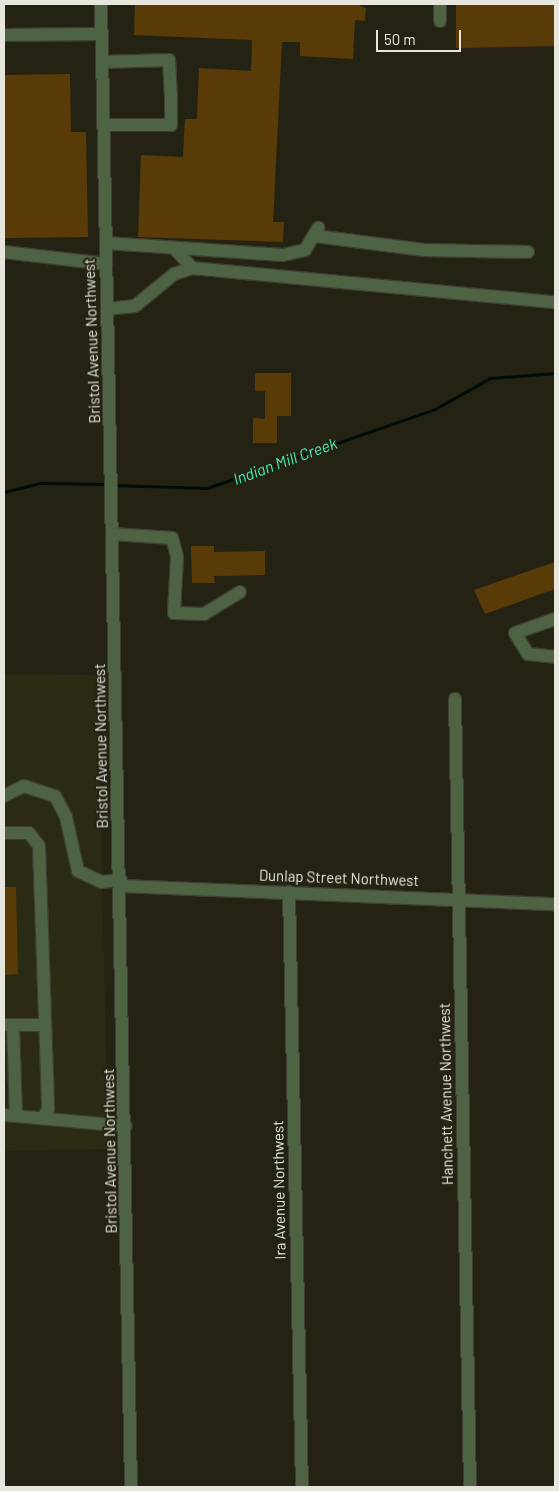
<!DOCTYPE html>
<html>
<head>
<meta charset="utf-8">
<style>
	body { margin:0 }
	#map { position:relative; width:559px; height:1491px; overflow:hidden; background:#242313; font-family:Barlow,sans-serif }
	div>[style] { position:absolute }
	.built>* { inset:0; background:#2b2a12 }
	.stream>* { height:3px; margin:-1.5px; padding:0 1.5px; transform-origin:1.5px; border-radius:1.5px; background:#010c07 }
	.building>* { inset:0; background:#593b07 }
	.roads { filter:drop-shadow(1px 0 #3f3e2f) drop-shadow(-1px 0 #3f3e2f) drop-shadow(0 1px #3f3e2f) drop-shadow(0 -1px #3f3e2f) }
	.minor>* { height:12px; margin:-6px; padding:0 6px; transform-origin:6px; border-radius:6px; background:#4e6343 }
	span { translate:-50% -50%; white-space:nowrap; text-align:center; line-height:1.15; -webkit-text-stroke:4px #242313; paint-order:stroke }
	.street-label { font-size:15px; color:#e7e6dc }
	.water-label { font-size:16px; color:#4aebb3; font-style:italic }
	.frame { position:absolute; inset:0; border:5px solid #e7e6dc; pointer-events:none }
	.scale { position:absolute; left:376px; top:30px; width:85px; height:22px; box-sizing:border-box; border:2px solid #e7e6dc; border-top:0; padding-left:6px; font-size:15px; line-height:18px; white-space:nowrap; color:#e7e6dc; -webkit-text-stroke:4px #242313; paint-order:stroke }
</style>
</head>
<body>
<div id="map">
	<div class="built">
		<div style="clip-path:polygon(4px 674px,98px 675px,108px 1149px,4px 1151px)"></div>
	</div>
	<div class="stream">
		<div style="left:113px;top:485px;width:94px;rotate:1.8deg"></div>
		<div style="left:207px;top:488px;width:241px;rotate:-19.1deg"></div>
		<div style="left:435px;top:409px;width:63px;rotate:-29.4deg"></div>
		<div style="left:490px;top:378px;width:65px;rotate:-4.4deg"></div>
		<div style="left:4px;top:492px;width:37px;rotate:-14deg"></div>
		<div style="left:40px;top:483px;width:67px;rotate:0.9deg"></div>
	</div>
	<div class="building">
		<div style="clip-path:polygon(135px 4px,356px 4px,366px 8px,365px 21px,355px 20px,353px 59px,300px 56px,300px 42px,282px 42px,273px 222px,284px 222px,283px 242px,138px 237px,141px 155px,183px 157px,185px 119px,197px 119px,199px 68px,251px 71px,252px 40px,134px 35px)"></div>
		<div style="clip-path:polygon(456px 4px,555px 4px,555px 46px,456px 48px)"></div>
		<div style="clip-path:polygon(70px 74px,71px 132px,86px 132px,88px 237px,4px 238px,4px 75px)"></div>
		<div style="clip-path:polygon(255px 373px,291px 373px,291px 416px,277px 416px,277px 443px,253px 443px,253px 418px,265px 419px,265px 391px,255px 391px)"></div>
		<div style="clip-path:polygon(191px 546px,214px 546px,214px 552px,265px 551px,265px 575px,214px 576px,215px 583px,192px 583px)"></div>
		<div style="clip-path:polygon(555px 562px,555px 589px,485px 614px,474px 590px)"></div>
		<div style="clip-path:polygon(4px 887px,16px 887px,18px 974px,4px 975px)"></div>
	</div>
	<div class="roads">
		<div class="minor">
			<div style="left:101px;top:4px;width:1483px;rotate:88.84deg"></div>
			<div style="left:440px;top:21px;width:17px;rotate:-90deg"></div>
			<div style="left:4px;top:35px;width:97px;rotate:-0.6deg"></div>
			<div style="left:102px;top:62px;width:67px;rotate:-1.7deg"></div>
			<div style="left:169px;top:60px;width:35px;rotate:87deg"></div>
			<div style="left:171px;top:95px;width:30px;rotate:90deg"></div>
			<div style="left:171px;top:125px;width:67px;rotate:180deg"></div>
			<div style="left:315px;top:236px;width:110px;rotate:7.3deg"></div>
			<div style="left:424px;top:250px;width:104px;rotate:1.1deg"></div>
			<div style="left:106px;top:243px;width:177px;rotate:3.9deg"></div>
			<div style="left:283px;top:255px;width:23px;rotate:-13deg"></div>
			<div style="left:305px;top:250px;width:26px;rotate:-59deg"></div>
			<div style="left:175px;top:249px;width:25px;rotate:48deg"></div>
			<div style="left:192px;top:268px;width:365px;rotate:5.4deg"></div>
			<div style="left:4px;top:252px;width:103px;rotate:6.7deg"></div>
			<div style="left:107px;top:309px;width:28px;rotate:-6deg"></div>
			<div style="left:135px;top:306px;width:50px;rotate:-39.4deg"></div>
			<div style="left:174px;top:274px;width:19px;rotate:-18deg"></div>
			<div style="left:112px;top:534px;width:60px;rotate:3.8deg"></div>
			<div style="left:172px;top:538px;width:20px;rotate:75deg"></div>
			<div style="left:177px;top:557px;width:56px;rotate:93.1deg"></div>
			<div style="left:174px;top:613px;width:30px;rotate:2deg"></div>
			<div style="left:204px;top:614px;width:42px;rotate:-31.4deg"></div>
			<div style="left:555px;top:619px;width:42px;rotate:160.7deg"></div>
			<div style="left:515px;top:633px;width:25px;rotate:58deg"></div>
			<div style="left:528px;top:654px;width:27px;rotate:6deg"></div>
			<div style="left:455px;top:699px;width:788px;rotate:88.91deg"></div>
			<div style="left:4px;top:796px;width:22px;rotate:-27deg"></div>
			<div style="left:24px;top:786px;width:33px;rotate:18deg"></div>
			<div style="left:55px;top:796px;width:24px;rotate:62deg"></div>
			<div style="left:66px;top:817px;width:55px;rotate:77.5deg"></div>
			<div style="left:78px;top:871px;width:26px;rotate:25deg"></div>
			<div style="left:102px;top:882px;width:19px;rotate:-6deg"></div>
			<div style="left:4px;top:833px;width:25px"></div>
			<div style="left:29px;top:833px;width:16px;rotate:52deg"></div>
			<div style="left:39px;top:846px;width:263px;rotate:88deg"></div>
			<div style="left:48px;top:1109px;width:10px;rotate:119deg"></div>
			<div style="left:121px;top:886px;width:434px;rotate:2.4deg"></div>
			<div style="left:289px;top:892px;width:595px;rotate:88.75deg"></div>
			<div style="left:4px;top:1025px;width:40px"></div>
			<div style="left:13px;top:1025px;width:90px;rotate:88.1deg"></div>
			<div style="left:4px;top:1115px;width:122px;rotate:5.2deg"></div>
		</div>
	</div>
	<div class="street-label">
		<span style="left:92px;top:341px;rotate:-92deg">Bristol Avenue Northwest</span>
		<span style="left:101px;top:746px;rotate:-91deg">Bristol Avenue Northwest</span>
		<span style="left:339px;top:878px;rotate:2deg">Dunlap Street Northwest</span>
		<span style="left:446px;top:1094px;rotate:-91deg">Hanchett Avenue Northwest</span>
		<span style="left:110px;top:1151px;rotate:-91deg">Bristol Avenue Northwest</span>
		<span style="left:279px;top:1190px;rotate:-91deg">Ira Avenue Northwest</span>
	</div>
	<div class="water-label">
		<span style="left:285px;top:461px;rotate:-20deg">Indian Mill Creek</span>
	</div>
	<div class="frame"></div>
	<div class="scale">50 m</div>
</div>
</body>
</html>
